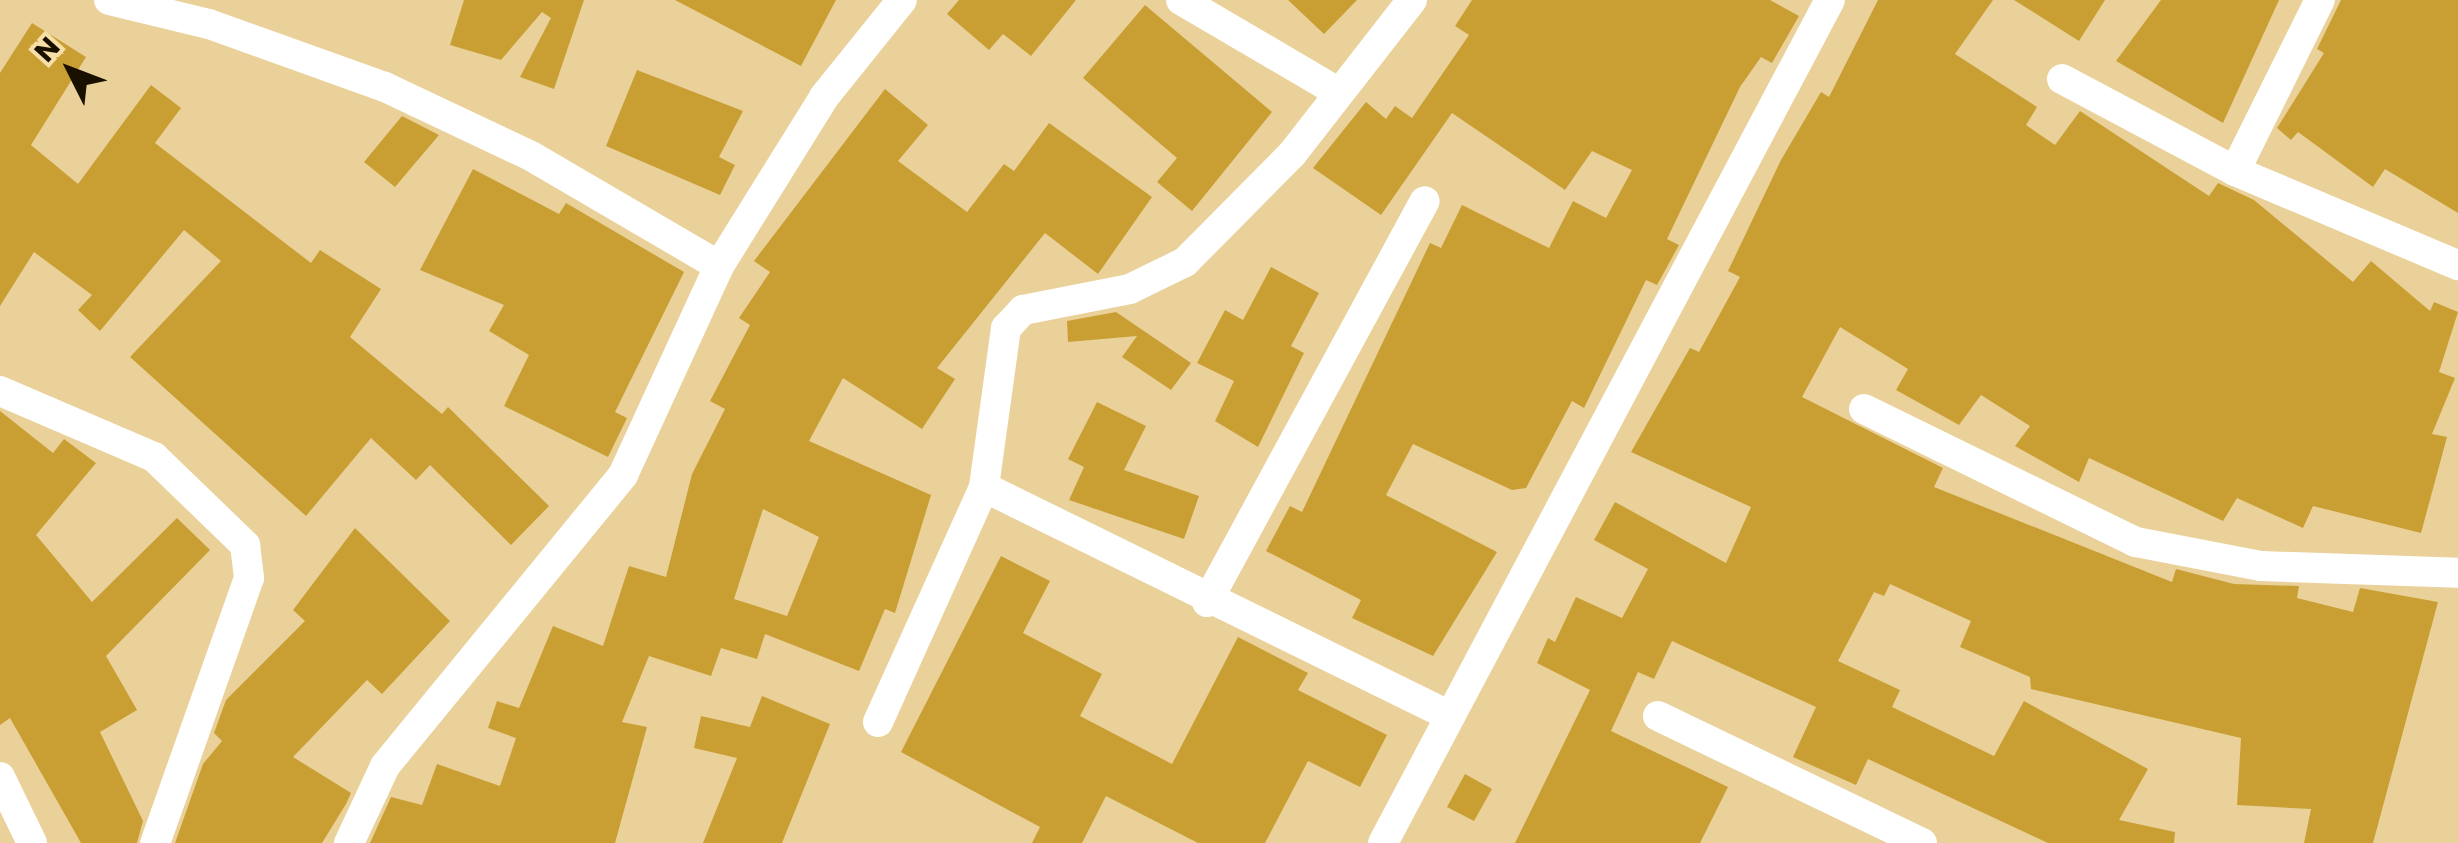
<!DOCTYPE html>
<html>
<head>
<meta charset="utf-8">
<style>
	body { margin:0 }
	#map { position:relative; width:2458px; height:843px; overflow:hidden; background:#ead19a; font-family:Poppins,sans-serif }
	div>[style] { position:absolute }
	.building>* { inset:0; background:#c99f34 }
	.minor>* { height:30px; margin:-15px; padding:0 15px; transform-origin:15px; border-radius:15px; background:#fff }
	span { translate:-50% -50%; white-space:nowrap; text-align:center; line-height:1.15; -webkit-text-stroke:9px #f8dfa7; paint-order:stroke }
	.north { position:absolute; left:20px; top:20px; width:100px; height:100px; -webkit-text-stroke:8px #f8dfa7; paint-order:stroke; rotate:312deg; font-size:28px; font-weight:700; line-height:40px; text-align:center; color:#191000 }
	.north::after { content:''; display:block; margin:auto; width:35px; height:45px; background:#191000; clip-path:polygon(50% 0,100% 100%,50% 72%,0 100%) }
</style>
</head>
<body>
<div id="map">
	<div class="building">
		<div style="clip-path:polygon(464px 0,584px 0,554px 89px,520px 77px,551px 18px,542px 12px,501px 60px,450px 45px)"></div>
		<div style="clip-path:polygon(675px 0,836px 0,801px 66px)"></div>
		<div style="clip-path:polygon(959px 0,1076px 0,1031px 56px,1003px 34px,989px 50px,947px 14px)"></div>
		<div style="clip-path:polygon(1288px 0,1357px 0,1324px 34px)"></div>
		<div style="clip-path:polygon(1472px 0,1770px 0,1799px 16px,1772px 63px,1761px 57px,1740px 87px,1667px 239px,1679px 245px,1657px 285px,1646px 280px,1584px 408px,1572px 401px,1526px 488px,1512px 490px,1413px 444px,1386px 495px,1497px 552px,1433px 656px,1352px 618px,1361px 600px,1266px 551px,1290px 506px,1302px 512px,1430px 243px,1441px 248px,1462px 205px,1549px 248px,1573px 201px,1606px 218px,1632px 170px,1592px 151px,1565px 190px,1452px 113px,1381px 215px,1313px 168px,1366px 102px,1386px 119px,1395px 106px,1412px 118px,1469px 35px,1455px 26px)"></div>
		<div style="clip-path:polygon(1878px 0,1993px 0,1955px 54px,2037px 107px,2026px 125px,2055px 145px,2080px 111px,2209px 196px,2218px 183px,2254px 200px,2353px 282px,2371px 261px,2430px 311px,2434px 302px,2458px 312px,2439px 372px,2455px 378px,2432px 434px,2447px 437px,2421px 533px,2313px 506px,2303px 528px,2237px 498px,2223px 521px,2089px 458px,2079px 482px,2015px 446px,2030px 426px,1981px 395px,1959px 425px,1896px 390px,1908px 369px,1840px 327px,1802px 397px,1943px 468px,1934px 487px,2172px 582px,2176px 569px,2234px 584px,2299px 586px,2297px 598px,2353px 612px,2360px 588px,2438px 602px,2373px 843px,2304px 843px,2311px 809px,2237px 805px,2241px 738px,2031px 689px,2030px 677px,1960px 647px,1971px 621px,1890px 584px,1884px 596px,1874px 592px,1838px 661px,1900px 690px,1892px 707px,1994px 756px,2024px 701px,2148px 769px,2119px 820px,2175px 832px,2174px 843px,2048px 843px,1868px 759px,1856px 785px,1793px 757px,1816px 707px,1672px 641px,1654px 679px,1638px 672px,1611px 731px,1728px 787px,1700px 843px,1515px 843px,1590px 690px,1537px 663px,1548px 638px,1555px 642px,1576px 597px,1622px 618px,1648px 569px,1594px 540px,1615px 502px,1726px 563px,1751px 507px,1631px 452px,1690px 348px,1699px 352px,1740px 277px,1728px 271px,1781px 160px,1821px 92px,1829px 97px)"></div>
		<div style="clip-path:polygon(2014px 0,2105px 0,2079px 41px)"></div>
		<div style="clip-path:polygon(2161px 0,2279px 0,2223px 123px,2116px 61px)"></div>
		<div style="clip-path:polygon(2341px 0,2458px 0,2458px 213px,2385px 169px,2373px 187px,2298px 132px,2291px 140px,2277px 128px,2324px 53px,2317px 49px)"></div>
		<div style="clip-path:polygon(1145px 5px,1272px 112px,1192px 211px,1157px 182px,1177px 158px,1083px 78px)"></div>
		<div style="clip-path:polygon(32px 23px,86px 57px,31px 145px,78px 184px,151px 85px,181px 108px,155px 143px,311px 263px,320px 250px,381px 289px,350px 337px,442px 414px,448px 407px,549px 506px,511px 545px,430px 465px,416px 480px,371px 438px,306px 516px,130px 357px,221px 261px,184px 230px,100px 331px,78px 310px,92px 295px,34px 252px,0 306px,0 73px)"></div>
		<div style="clip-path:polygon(637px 70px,743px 111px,719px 157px,735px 165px,720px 195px,606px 146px)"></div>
		<div style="clip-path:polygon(evenodd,885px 89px,928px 125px,898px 161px,967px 212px,1004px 164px,1014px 171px,1049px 123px,1152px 197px,1098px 274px,1045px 233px,937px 368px,955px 379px,922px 429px,843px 378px,809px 441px,931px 495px,895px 613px,885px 609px,859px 671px,765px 634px,757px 659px,721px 648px,711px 676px,649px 656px,622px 722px,647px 727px,615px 843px,370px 843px,391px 797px,422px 805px,437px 764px,500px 786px,516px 738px,488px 728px,497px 701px,519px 708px,553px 626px,603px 646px,629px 566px,666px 577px,692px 474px,725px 409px,710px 401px,750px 325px,739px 318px,770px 272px,754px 261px,885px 89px,763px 509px,819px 537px,787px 616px,734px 599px,763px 509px)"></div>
		<div style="clip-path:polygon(402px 116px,439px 135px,395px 187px,364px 162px)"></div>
		<div style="clip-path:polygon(473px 169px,559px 214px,566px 203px,684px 272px,615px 412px,627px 418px,608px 457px,504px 406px,529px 355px,489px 331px,504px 305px,420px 270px)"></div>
		<div style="clip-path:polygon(1271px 267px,1319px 293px,1291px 346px,1304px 353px,1258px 447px,1215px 421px,1234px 381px,1197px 363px,1225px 310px,1243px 320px)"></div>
		<div style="clip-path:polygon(1116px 312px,1191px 363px,1171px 390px,1122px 357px,1137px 336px,1068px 342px,1067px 321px)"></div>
		<div style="clip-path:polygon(1097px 402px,1146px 426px,1124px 470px,1199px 496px,1184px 539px,1069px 500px,1084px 467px,1068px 459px)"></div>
		<div style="clip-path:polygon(0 411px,53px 453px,64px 439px,96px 463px,36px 535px,92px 602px,177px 518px,210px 550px,106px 656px,137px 710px,100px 732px,143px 821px,137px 843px,81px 843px,10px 718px,0 725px)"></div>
		<div style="clip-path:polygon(355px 528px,450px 621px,382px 694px,367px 680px,293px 757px,351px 793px,346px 804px,322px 843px,175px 843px,203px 764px,222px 741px,214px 733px,226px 700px,305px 621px,293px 610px)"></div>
		<div style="clip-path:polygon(1001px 556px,1050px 581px,1023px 633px,1102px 674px,1080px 716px,1172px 764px,1238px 637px,1308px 673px,1298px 690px,1387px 735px,1360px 787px,1308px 761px,1265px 843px,1198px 843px,1106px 796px,1082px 843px,1032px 843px,1040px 827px,901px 752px)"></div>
		<div style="clip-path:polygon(762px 696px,830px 724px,782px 843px,703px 843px,737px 758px,694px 748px,701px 716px,750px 727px)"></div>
		<div style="clip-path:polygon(1465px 774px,1492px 789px,1474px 821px,1447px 807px)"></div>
	</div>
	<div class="minor">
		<div style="left:109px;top:0;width:103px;rotate:13.5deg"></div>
		<div style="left:209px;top:24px;width:187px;rotate:19.7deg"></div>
		<div style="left:385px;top:87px;width:161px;rotate:25.3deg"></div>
		<div style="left:531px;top:156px;width:218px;rotate:30.3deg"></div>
		<div style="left:1181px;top:0;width:182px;rotate:30.4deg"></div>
		<div style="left:1412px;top:0;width:195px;rotate:127.9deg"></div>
		<div style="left:1292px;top:154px;width:152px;rotate:134.7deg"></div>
		<div style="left:1185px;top:262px;width:61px;rotate:153.9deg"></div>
		<div style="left:1130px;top:289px;width:109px;rotate:168.9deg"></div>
		<div style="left:1023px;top:310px;width:25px;rotate:133deg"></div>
		<div style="left:1006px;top:328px;width:161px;rotate:97.9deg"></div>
		<div style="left:984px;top:487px;width:517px;rotate:26.17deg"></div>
		<div style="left:2062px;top:79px;width:196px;rotate:28deg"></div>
		<div style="left:2235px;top:171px;width:242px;rotate:22.9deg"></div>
		<div style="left:2235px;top:171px;width:191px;rotate:-63.6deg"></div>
		<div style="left:0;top:391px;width:168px;rotate:23.2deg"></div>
		<div style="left:154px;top:457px;width:127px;rotate:44deg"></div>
		<div style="left:245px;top:545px;width:33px;rotate:83deg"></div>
		<div style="left:249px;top:578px;width:281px;rotate:109.5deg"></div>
		<div style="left:1864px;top:409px;width:303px;rotate:26.1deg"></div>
		<div style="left:2136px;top:542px;width:127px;rotate:10.9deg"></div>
		<div style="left:2261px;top:566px;width:197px;rotate:2deg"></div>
		<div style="left:1207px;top:602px;width:456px;rotate:-61.5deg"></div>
		<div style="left:1658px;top:716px;width:293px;rotate:25.7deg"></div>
		<div style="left:878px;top:722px;width:258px;rotate:-65.7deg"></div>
		<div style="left:0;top:777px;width:73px;rotate:64.1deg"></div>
		<div style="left:349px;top:843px;width:85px;rotate:-64.9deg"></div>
		<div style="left:385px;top:766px;width:376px;rotate:-50.7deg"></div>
		<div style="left:623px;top:475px;width:230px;rotate:-65.3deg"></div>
		<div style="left:719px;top:266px;width:199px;rotate:-58.1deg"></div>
		<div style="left:824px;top:97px;width:124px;rotate:-51.2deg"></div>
		<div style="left:1383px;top:843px;width:954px;rotate:-62.07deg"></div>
	</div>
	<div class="north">N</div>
</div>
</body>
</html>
